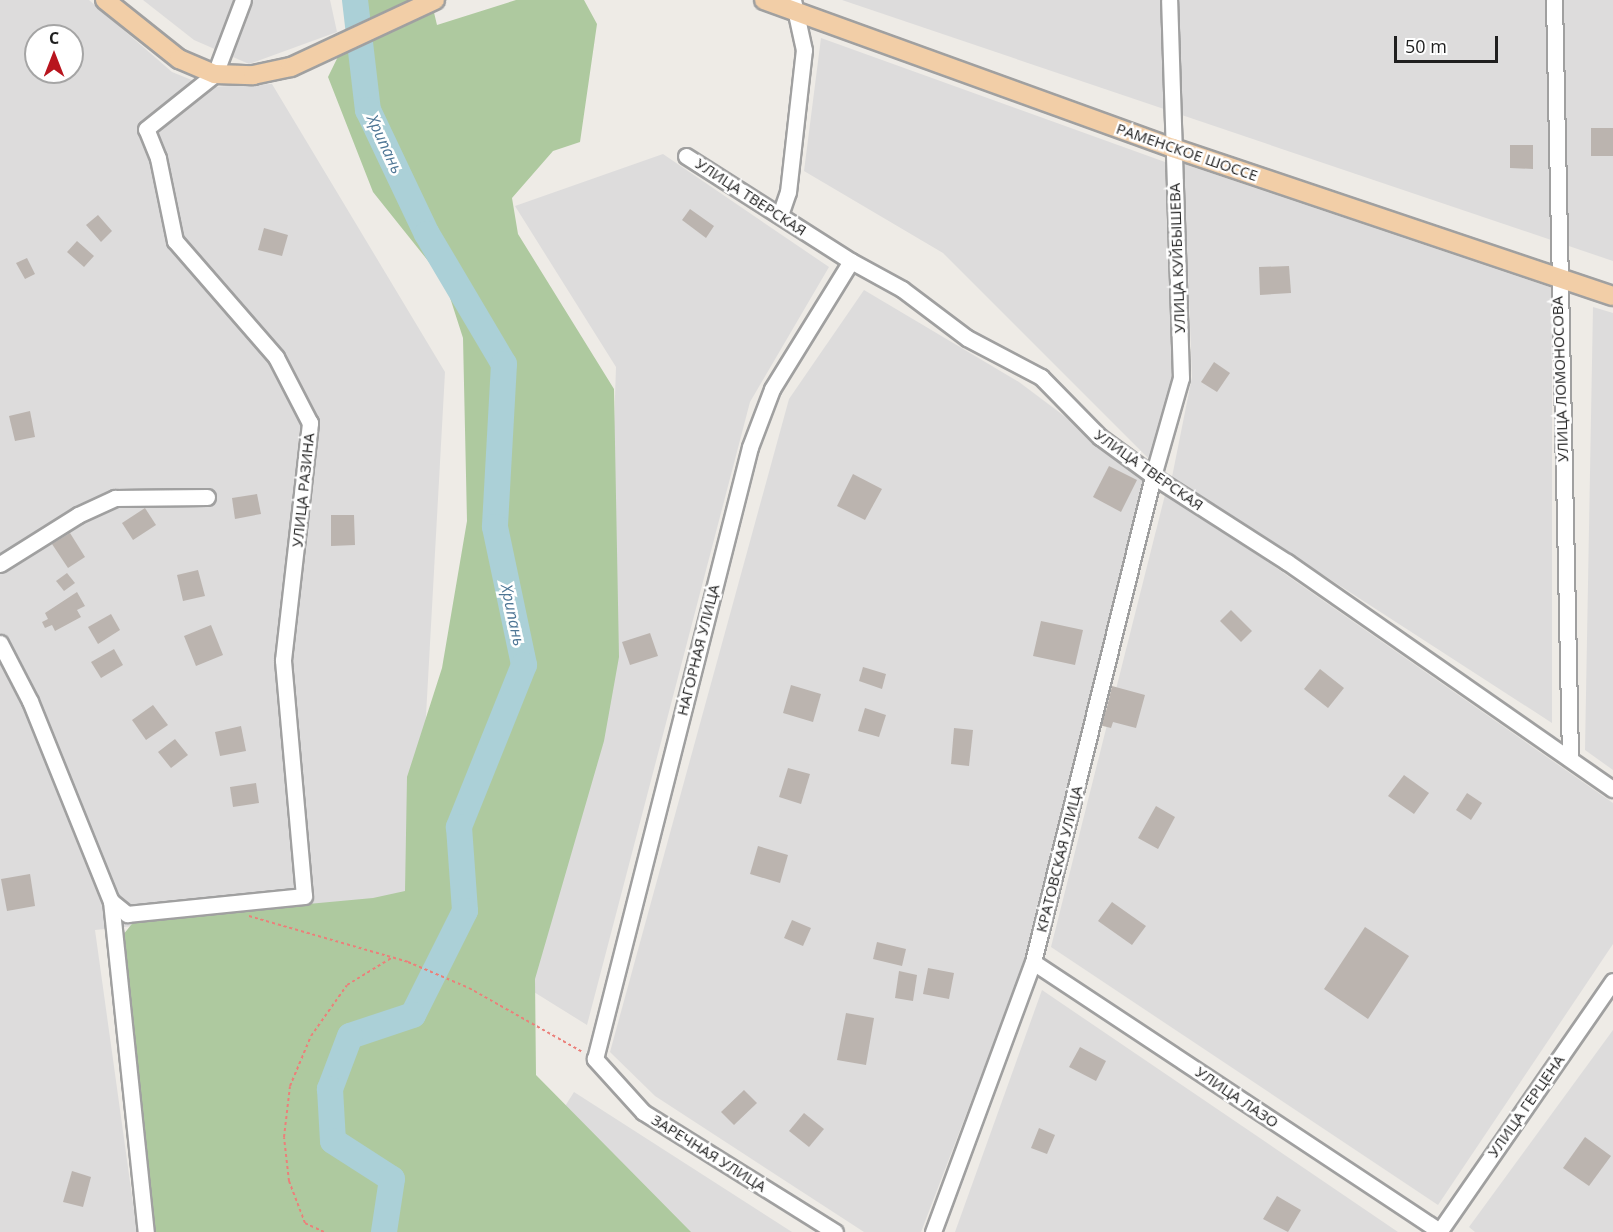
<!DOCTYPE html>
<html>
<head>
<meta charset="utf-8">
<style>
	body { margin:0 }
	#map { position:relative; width:1613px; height:1232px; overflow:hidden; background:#eeebe6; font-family:"Open Sans",sans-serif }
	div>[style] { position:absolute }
	.residential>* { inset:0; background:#dddcdc }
	.forest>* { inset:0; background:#aec99f }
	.river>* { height:26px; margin:-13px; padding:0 13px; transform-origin:13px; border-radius:13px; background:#abd0d7 }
	.building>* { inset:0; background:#bbb4af }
	.path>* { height:2px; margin-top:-1px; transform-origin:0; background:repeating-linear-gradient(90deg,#eb807a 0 3px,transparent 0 6px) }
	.roads { filter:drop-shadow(2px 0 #a0a0a0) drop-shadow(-2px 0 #a0a0a0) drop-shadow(0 2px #a0a0a0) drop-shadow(0 -2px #a0a0a0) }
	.minor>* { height:15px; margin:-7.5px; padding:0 7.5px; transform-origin:7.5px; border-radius:7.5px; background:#fff }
	.major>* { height:18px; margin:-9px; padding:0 9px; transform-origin:9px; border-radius:9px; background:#f2cea7 }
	span { translate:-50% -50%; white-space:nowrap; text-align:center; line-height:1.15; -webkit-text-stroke:5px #fff; paint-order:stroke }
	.street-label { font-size:15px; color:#1f1f1f }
	.water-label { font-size:16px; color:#4e7695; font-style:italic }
	.north { position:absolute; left:24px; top:24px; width:60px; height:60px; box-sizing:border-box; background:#fff; border:2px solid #a5a5a5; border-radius:50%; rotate:0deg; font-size:16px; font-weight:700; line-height:24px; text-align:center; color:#1f1f1f }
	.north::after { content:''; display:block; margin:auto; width:21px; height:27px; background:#b8151e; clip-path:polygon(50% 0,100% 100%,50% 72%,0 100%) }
	.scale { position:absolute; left:1394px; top:36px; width:104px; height:27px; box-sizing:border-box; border:3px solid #1f1f1f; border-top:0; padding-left:8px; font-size:18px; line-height:21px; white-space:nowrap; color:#1f1f1f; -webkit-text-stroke:4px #fff; paint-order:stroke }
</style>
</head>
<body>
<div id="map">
	<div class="residential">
		<div style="clip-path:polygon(evenodd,0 0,89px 0,172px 72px,209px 87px,272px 84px,445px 372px,416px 897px,95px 930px,137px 1232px,0 1232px,0 0,36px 36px,72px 36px,72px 72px,36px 72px,36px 36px)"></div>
		<div style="clip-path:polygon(143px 0,330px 0,337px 32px,249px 64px,194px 40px)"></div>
		<div style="clip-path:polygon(842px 0,1613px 0,1613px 261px)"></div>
		<div style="clip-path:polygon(821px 38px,1165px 162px,1172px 377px,1156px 466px,943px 253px,804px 171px)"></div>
		<div style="clip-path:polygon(663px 154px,829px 267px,750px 402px,587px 1025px,513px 979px,607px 638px,616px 367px,515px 206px)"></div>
		<div style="clip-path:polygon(1184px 164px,1552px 288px,1552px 723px,1172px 477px,1192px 377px)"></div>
		<div style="clip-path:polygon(864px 290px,1019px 382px,1155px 484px,1028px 953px,921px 1232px,864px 1232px,655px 1096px,610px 1052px,789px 399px)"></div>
		<div style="clip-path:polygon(1593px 307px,1613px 313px,1613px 770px,1585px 750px)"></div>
		<div style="clip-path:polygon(1166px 491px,1613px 803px,1613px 944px,1438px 1205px,1051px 947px)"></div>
		<div style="clip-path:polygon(1042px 990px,1398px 1232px,955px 1232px)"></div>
		<div style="clip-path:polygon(1613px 1030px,1613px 1232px,1475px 1232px,1469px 1227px)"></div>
		<div style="clip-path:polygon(574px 1092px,792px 1232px,496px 1232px,489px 1227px)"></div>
	</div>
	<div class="forest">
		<div style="clip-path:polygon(347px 0,431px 0,437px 25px,516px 0,584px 0,597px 24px,580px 142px,553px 151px,512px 198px,518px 234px,614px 389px,619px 657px,604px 741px,535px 979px,536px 1075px,691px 1232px,151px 1232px,123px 935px,135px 920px,373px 898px,405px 891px,407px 777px,442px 668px,467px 521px,463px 338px,445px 282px,373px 192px,328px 77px,353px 26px)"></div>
	</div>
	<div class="river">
		<div style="left:355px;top:0;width:111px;rotate:83.3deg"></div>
		<div style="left:368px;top:110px;width:137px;rotate:64.6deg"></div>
		<div style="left:427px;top:234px;width:151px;rotate:59.4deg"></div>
		<div style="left:504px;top:364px;width:163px;rotate:93.2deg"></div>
		<div style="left:495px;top:527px;width:141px;rotate:78.1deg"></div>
		<div style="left:524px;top:665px;width:175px;rotate:111.9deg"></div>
		<div style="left:459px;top:827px;width:84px;rotate:85.9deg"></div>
		<div style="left:465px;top:911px;width:116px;rotate:116.6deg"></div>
		<div style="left:413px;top:1015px;width:66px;rotate:161.6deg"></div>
		<div style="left:350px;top:1036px;width:57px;rotate:110.7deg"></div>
		<div style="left:330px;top:1089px;width:52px;rotate:86.7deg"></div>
		<div style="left:333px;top:1141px;width:70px;rotate:32.8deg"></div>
		<div style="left:392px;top:1179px;width:54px;rotate:98.6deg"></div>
	</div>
	<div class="building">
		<div style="clip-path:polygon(1591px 128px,1613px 128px,1613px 156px,1591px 156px)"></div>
		<div style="clip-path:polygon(1510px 145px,1533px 145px,1533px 169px,1510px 168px)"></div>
		<div style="clip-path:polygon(690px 209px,714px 226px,706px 238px,682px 220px)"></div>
		<div style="clip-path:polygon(98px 215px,112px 231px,101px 242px,86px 225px)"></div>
		<div style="clip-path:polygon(264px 228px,288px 235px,282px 256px,258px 250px)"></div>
		<div style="clip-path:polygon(77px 241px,94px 256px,84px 267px,67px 252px)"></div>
		<div style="clip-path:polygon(27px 258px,35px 274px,25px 279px,16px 263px)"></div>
		<div style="clip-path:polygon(1289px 266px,1291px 293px,1260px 295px,1259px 267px)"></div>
		<div style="clip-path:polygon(1214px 362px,1230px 373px,1217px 392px,1201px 382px)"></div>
		<div style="clip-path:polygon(30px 411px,35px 437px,15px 441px,9px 416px)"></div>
		<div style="clip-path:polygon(1109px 466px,1137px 480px,1121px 512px,1093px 497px)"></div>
		<div style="clip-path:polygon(853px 474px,882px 489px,865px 520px,837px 506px)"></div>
		<div style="clip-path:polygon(257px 494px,261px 514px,235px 519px,232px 498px)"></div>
		<div style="clip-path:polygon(145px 508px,156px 525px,133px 540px,122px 523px)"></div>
		<div style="clip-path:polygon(331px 515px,354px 515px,355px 545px,331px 546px)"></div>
		<div style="clip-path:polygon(70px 533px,85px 557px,68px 568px,52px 544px)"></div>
		<div style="clip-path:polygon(198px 570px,205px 596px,183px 601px,177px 575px)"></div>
		<div style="clip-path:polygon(67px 573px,75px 583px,64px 591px,56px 581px)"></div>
		<div style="clip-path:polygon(77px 592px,85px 606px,77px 610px,81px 617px,55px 631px,52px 625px,45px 628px,42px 622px,48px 619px,45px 613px)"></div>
		<div style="clip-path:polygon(1231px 610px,1252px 631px,1241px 642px,1220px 621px)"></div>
		<div style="clip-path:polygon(111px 614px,120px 630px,98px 644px,88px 627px)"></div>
		<div style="clip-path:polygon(1041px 621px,1083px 630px,1075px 665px,1033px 656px)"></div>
		<div style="clip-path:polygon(211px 625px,223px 655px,196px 666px,184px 636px)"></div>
		<div style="clip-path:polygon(650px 633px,658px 656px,630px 665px,622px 642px)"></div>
		<div style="clip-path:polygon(114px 649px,123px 665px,101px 678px,91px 662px)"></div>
		<div style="clip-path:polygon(863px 667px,886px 674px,882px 689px,859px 681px)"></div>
		<div style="clip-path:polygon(1320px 669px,1344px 688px,1328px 708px,1304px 689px)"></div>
		<div style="clip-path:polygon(791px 685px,821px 694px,813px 722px,783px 713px)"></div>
		<div style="clip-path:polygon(1112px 686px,1145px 695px,1136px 728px,1113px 722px,1111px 728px,1095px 724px,1098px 710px,1106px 711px)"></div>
		<div style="clip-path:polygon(153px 705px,168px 725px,146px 740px,132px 720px)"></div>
		<div style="clip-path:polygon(865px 708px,886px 715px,879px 737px,858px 731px)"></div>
		<div style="clip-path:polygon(241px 726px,246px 751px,220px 756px,215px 732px)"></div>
		<div style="clip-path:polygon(954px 728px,973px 730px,969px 766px,951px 764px)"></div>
		<div style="clip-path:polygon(175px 739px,188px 755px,171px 768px,158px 752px)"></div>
		<div style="clip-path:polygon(788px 768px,810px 774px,801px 804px,779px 797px)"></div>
		<div style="clip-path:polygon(1404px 775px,1429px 793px,1414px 814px,1388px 796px)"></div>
		<div style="clip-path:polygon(256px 783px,259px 803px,233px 807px,230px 787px)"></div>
		<div style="clip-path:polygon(1467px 793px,1482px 803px,1471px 820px,1456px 810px)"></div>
		<div style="clip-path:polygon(1156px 806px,1175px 817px,1158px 849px,1138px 838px)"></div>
		<div style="clip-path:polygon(758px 846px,788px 855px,780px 883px,750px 874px)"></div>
		<div style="clip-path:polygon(30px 874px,35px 906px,7px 911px,1px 879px)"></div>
		<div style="clip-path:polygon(1112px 902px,1146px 926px,1132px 945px,1098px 921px)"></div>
		<div style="clip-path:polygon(792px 920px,811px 928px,803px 946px,784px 938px)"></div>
		<div style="clip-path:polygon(1365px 927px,1409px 956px,1368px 1019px,1324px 989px)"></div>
		<div style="clip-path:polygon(877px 942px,906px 949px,902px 966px,873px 959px)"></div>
		<div style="clip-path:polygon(928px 968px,954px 973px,949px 999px,923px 994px)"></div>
		<div style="clip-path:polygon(899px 971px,917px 975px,913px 1001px,895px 998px)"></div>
		<div style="clip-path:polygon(846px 1013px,874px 1018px,866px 1065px,837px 1060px)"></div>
		<div style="clip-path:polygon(1080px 1047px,1106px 1061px,1096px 1081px,1069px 1067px)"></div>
		<div style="clip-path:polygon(744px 1090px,757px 1103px,734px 1125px,721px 1112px)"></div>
		<div style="clip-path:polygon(804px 1113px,824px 1129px,809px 1147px,789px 1131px)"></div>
		<div style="clip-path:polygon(1039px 1128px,1055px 1135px,1047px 1154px,1031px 1148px)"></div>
		<div style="clip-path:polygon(1585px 1137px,1611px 1156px,1589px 1186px,1563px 1168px)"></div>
		<div style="clip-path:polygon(72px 1171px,91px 1177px,83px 1207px,63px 1202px)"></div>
		<div style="clip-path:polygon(1277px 1196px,1301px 1210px,1288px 1232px,1263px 1219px)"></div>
	</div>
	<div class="path">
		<div style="left:249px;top:916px;width:166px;rotate:16.1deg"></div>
		<div style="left:408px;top:962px;width:66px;rotate:23.1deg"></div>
		<div style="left:469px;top:988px;width:129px;rotate:29.4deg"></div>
		<div style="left:324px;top:1232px;width:21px;rotate:-155deg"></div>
		<div style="left:305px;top:1223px;width:45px;rotate:-110.9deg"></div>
		<div style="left:289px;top:1181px;width:44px;rotate:-96.5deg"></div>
		<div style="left:284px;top:1137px;width:51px;rotate:-83.3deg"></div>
		<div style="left:290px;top:1086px;width:54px;rotate:-67.2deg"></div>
		<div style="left:311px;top:1036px;width:62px;rotate:-54.8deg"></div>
		<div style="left:347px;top:985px;width:54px;rotate:-31.3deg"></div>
	</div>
	<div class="roads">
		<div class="minor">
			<div style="left:1554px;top:0;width:757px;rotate:88.79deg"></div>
			<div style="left:686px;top:156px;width:196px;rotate:32.5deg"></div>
			<div style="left:851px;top:261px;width:58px;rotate:28.8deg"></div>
			<div style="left:902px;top:289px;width:81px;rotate:37deg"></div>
			<div style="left:967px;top:338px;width:84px;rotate:27.8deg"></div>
			<div style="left:1041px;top:377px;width:84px;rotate:45.5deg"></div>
			<div style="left:1100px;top:437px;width:66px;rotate:36.3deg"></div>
			<div style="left:1153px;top:476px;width:159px;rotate:32.7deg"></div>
			<div style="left:1287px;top:562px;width:397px;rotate:34.9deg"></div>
			<div style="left:780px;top:215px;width:24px;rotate:-71deg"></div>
			<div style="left:788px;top:192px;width:143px;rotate:-83.6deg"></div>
			<div style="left:804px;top:50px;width:51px;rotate:-102.4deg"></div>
			<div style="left:0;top:564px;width:92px;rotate:-32.1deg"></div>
			<div style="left:78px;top:515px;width:41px;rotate:-24.7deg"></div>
			<div style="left:115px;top:498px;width:92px;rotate:-0.6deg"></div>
			<div style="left:0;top:643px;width:65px;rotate:62.7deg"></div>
			<div style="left:30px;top:701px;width:216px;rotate:68deg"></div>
			<div style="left:111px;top:901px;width:21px;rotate:39deg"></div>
			<div style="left:127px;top:914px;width:178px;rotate:-5.8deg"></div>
			<div style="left:304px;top:896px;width:237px;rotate:-95.1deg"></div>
			<div style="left:283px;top:660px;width:239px;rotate:-83.5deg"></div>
			<div style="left:310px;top:423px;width:74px;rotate:-117.3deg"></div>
			<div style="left:276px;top:357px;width:154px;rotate:-131deg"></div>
			<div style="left:175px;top:241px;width:85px;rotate:-101.6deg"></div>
			<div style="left:158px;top:158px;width:31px;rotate:-112deg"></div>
			<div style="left:146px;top:129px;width:88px;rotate:-38.6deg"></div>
			<div style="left:215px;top:74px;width:79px;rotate:-69.3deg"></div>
			<div style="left:111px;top:901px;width:333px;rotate:84deg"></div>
			<div style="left:1033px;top:962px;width:489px;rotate:33.5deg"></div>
			<div style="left:835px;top:1232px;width:226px;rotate:-148deg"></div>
			<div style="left:643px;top:1112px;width:72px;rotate:-132.2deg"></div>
			<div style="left:595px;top:1059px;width:631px;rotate:-75.79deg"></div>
			<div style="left:750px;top:447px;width:62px;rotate:-69.2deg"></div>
			<div style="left:772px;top:389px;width:150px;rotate:-58.3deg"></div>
			<div style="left:933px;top:1232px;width:288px;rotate:-69.7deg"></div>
			<div style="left:1033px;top:962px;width:501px;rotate:-76.13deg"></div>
			<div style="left:1153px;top:476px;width:102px;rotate:-74.1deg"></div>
			<div style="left:1181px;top:378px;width:378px;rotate:-91.8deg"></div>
			<div style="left:1439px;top:1232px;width:305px;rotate:-55.3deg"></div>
		</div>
		<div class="major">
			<div style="left:105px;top:0;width:95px;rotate:38.6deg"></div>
			<div style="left:179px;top:59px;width:39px;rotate:23deg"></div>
			<div style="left:215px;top:74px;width:38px;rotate:2deg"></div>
			<div style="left:253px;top:75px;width:39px;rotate:-12deg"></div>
			<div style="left:291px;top:67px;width:159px;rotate:-25deg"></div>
			<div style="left:764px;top:0;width:435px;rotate:19.9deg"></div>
			<div style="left:1173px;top:148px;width:464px;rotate:18.6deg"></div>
		</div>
	</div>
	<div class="street-label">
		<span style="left:1187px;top:152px;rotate:19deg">РАМЕНСКОЕ ШОССЕ</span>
		<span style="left:751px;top:197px;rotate:33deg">УЛИЦА ТВЕРСКАЯ</span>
		<span style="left:1177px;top:258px;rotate:-92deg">УЛИЦА КУЙБЫШЕВА</span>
		<span style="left:1560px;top:379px;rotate:-92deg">УЛИЦА ЛОМОНОСОВА</span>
		<span style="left:1149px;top:470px;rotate:35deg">УЛИЦА ТВЕРСКАЯ</span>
		<span style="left:303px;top:490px;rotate:-84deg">УЛИЦА РАЗИНА</span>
		<span style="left:698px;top:650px;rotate:-76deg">НАГОРНАЯ УЛИЦА</span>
		<span style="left:1059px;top:859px;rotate:-76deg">КРАТОВСКАЯ УЛИЦА</span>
		<span style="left:1237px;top:1097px;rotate:34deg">УЛИЦА ЛАЗО</span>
		<span style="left:1526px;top:1106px;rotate:-55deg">УЛИЦА ГЕРЦЕНА</span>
		<span style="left:709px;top:1153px;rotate:32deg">ЗАРЕЧНАЯ УЛИЦА</span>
	</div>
	<div class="water-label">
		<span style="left:385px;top:144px;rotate:65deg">Хрипань</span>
		<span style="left:513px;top:615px;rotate:78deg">Хрипань</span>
	</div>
	<div class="north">С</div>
	<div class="scale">50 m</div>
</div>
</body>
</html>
